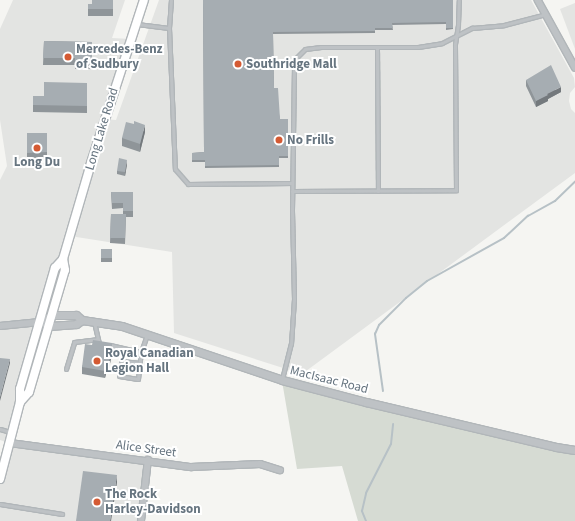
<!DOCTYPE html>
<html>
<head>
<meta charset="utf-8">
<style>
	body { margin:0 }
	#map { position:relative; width:575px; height:521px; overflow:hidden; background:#f5f5f2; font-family:"Source Sans 3",sans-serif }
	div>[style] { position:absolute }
	.built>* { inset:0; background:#e3e4e2 }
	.green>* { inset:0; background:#d6dbd3 }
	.stream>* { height:2px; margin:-1px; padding:0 1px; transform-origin:1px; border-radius:1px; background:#b7c1c6 }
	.roads { filter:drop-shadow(1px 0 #b1b6b9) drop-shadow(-1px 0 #b1b6b9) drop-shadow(0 1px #b1b6b9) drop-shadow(0 -1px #b1b6b9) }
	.service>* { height:3px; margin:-1.5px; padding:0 1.5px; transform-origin:1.5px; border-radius:1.5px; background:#bec2c5 }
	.minor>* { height:5.5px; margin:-2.75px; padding:0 2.75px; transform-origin:2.75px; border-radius:2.75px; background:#bec2c5 }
	.tertiary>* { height:7px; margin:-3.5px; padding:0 3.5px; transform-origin:3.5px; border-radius:3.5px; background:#bec2c5 }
	.secondary>* { height:8px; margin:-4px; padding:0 4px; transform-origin:4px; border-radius:4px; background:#fff }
	.wall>* { inset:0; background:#8f9599 }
	.shaded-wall>* { inset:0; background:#74797d }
	.building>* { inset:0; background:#a6adb2 }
	.dots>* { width:11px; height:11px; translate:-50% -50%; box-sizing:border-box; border:2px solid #fff; border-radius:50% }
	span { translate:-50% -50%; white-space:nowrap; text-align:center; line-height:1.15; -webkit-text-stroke:4px #fff; paint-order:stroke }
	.poi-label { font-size:13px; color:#677580; font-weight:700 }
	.left { translate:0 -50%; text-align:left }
	.street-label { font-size:13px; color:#677580 }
</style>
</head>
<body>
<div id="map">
	<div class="built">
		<div style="clip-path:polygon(13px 0,125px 0,112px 38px,131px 39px,105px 119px,116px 120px,159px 0,531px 0,574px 78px,575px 87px,570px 93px,569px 101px,571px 109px,575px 113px,575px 173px,302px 374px,174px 333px,172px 252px,70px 236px,55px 268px,10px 442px,148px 460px,141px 521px,0 521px,0 479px,9px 443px,0 440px,0 180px,7px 166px,0 120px,0 29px)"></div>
		<div style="clip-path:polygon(575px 3px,575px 49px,560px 9px)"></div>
	</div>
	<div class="green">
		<div style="clip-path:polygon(282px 381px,575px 450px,575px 521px,358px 521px,342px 466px,297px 469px)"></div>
	</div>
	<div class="stream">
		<div style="left:383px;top:391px;width:58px;rotate:-98deg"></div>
		<div style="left:375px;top:334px;width:10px;rotate:-66deg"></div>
		<div style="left:379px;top:325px;width:38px;rotate:-45deg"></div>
		<div style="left:406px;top:298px;width:27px;rotate:-39deg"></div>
		<div style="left:427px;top:281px;width:88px;rotate:-29.2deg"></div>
		<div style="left:504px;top:238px;width:33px;rotate:-43deg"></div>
		<div style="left:528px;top:216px;width:31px;rotate:-29deg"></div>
		<div style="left:555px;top:201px;width:28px;rotate:-44deg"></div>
		<div style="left:366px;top:521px;width:11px;rotate:-112deg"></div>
		<div style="left:362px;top:511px;width:18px;rotate:-77deg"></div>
		<div style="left:366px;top:493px;width:55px;rotate:-63deg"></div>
		<div style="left:391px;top:444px;width:20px;rotate:-84deg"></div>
	</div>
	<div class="roads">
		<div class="service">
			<div style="left:137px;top:24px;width:32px;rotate:7deg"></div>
			<div style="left:169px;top:28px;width:28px;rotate:-86deg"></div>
			<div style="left:169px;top:28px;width:141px;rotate:87.6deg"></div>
			<div style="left:175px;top:169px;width:20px;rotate:49deg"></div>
			<div style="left:188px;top:184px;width:104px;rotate:-0.6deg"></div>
			<div style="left:377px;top:47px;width:144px;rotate:89.6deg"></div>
			<div style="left:292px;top:191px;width:164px;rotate:-0.3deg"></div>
			<div style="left:456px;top:190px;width:146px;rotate:-90.4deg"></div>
			<div style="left:455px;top:44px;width:20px;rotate:-81deg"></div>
			<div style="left:458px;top:24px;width:24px;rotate:-88deg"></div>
			<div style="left:94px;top:322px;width:22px;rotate:77deg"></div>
			<div style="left:110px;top:345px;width:32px;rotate:13deg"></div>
			<div style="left:141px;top:352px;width:18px;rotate:-71deg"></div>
			<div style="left:121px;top:361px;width:19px;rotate:6deg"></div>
			<div style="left:66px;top:369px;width:28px;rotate:-73deg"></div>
			<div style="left:74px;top:342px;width:23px;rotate:-7deg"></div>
			<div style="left:119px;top:376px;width:19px;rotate:9deg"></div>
			<div style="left:138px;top:379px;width:27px;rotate:-84deg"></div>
			<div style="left:282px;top:379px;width:36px;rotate:-76deg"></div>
			<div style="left:291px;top:344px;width:45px;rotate:-86.2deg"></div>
			<div style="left:294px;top:299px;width:89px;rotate:-91.3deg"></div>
			<div style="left:292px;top:210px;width:144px;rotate:-89.2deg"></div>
			<div style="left:294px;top:66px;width:9px;rotate:-72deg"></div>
			<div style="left:297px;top:57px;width:11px;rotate:-45deg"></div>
			<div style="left:305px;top:49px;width:16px;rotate:-7deg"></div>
			<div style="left:321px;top:47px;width:97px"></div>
			<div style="left:418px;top:47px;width:24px;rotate:-9deg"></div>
			<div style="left:442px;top:43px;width:34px;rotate:-27deg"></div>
			<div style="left:472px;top:28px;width:32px;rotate:-5deg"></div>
			<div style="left:504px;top:25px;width:43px;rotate:-14.7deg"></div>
			<div style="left:0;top:429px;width:10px;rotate:17deg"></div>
			<div style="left:0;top:504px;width:63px;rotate:9.2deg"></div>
		</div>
		<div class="minor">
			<div style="left:538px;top:0;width:77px;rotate:61.1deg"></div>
			<div style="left:0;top:326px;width:40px;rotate:-5.7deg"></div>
			<div style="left:10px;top:443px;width:183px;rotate:7.6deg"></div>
			<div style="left:191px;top:467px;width:69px;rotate:-2.5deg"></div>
			<div style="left:260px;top:464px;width:21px;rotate:17deg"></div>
			<div style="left:141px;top:521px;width:61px;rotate:-83.5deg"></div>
		</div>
		<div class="tertiary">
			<div style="left:40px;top:322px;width:14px;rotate:-30deg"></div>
			<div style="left:52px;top:315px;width:24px"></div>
			<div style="left:76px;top:315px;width:8px;rotate:40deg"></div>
			<div style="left:82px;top:320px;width:40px;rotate:8.5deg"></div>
			<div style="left:122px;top:326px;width:169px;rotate:18.6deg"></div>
			<div style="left:282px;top:380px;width:87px;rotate:14.7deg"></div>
			<div style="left:366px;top:402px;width:195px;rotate:13.3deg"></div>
			<div style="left:556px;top:447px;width:19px;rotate:9deg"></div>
			<div style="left:44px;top:323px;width:6px;rotate:31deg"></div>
			<div style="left:49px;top:326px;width:27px;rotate:-4deg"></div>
			<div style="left:76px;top:324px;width:7px;rotate:-34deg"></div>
		</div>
		<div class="secondary">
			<div style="left:20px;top:402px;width:13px;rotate:-48deg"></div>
			<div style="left:29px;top:392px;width:127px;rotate:-73.6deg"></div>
			<div style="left:65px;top:270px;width:11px;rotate:-100deg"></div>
			<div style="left:63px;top:259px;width:100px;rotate:-73.7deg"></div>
			<div style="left:91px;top:163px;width:171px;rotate:-72deg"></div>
			<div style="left:0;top:479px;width:80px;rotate:-75.4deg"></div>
			<div style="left:20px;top:402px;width:13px;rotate:-90deg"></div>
			<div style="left:20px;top:389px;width:126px;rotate:-73.9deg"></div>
			<div style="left:55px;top:268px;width:12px;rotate:-48deg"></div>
		</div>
	</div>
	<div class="wall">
		<div style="clip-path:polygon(113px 0,113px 16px,88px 16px,88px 4px,92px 4px)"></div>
		<div style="clip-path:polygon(203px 0,453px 0,453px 29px,446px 30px,446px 24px,392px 25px,393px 30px,375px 30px,375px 33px,273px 34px,274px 88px,280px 119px,288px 119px,288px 158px,279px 158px,279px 167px,205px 168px,205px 162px,192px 162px,192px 153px,204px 152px)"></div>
		<div style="clip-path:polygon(44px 41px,92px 42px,92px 69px,75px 69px,75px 65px,43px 65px)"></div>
		<div style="clip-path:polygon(526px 80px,561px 92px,548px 99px,548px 101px,536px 107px,526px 86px)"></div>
		<div style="clip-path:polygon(87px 83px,87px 113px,33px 112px,33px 96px,44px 96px)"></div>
		<div style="clip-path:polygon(134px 124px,145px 132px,140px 152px,122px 146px,122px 138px)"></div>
		<div style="clip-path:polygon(27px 133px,47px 133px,47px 158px,27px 159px)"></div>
		<div style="clip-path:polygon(127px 164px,125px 176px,117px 174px,117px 171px)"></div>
		<div style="clip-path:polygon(111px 192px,133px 192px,133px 217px,126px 217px,125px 244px,110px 243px,111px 214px,123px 214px,123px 208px,112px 209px)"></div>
		<div style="clip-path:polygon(101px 249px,112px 249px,112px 262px,101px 262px)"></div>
		<div style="clip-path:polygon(92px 345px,112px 351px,109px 370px,107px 369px,105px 378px,82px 374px,82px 367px)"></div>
	</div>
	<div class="shaded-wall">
		<div style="clip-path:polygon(561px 87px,561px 92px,548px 99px,548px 101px,536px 107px,536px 101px,547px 94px)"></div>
		<div style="clip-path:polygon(145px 125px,145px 132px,140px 152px,140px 144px)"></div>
		<div style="clip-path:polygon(127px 160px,127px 164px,125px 176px,125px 172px)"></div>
		<div style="clip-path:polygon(112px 343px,112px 351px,109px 370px,109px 363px)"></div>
		<div style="clip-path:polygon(10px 359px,10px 363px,0 401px,0 397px)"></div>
		<div style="clip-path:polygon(107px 362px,107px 369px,105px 378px,105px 371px)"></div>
		<div style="clip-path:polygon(117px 475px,117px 483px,111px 521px,110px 521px)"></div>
	</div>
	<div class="building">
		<div style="clip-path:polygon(92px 0,113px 0,113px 9px,88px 9px,88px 4px,92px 4px)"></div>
		<div style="clip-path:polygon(203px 0,453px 0,453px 28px,446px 28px,446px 22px,392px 23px,393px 28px,375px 28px,375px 31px,273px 32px,274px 88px,278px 88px,280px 119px,288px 119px,288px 156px,279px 156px,279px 165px,205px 166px,205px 160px,192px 160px,192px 153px,204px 152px)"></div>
		<div style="clip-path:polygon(44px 41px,92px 42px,92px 61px,75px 61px,75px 58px,43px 58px)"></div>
		<div style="clip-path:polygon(551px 65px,561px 87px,547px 94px,548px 95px,536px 101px,526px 80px)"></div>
		<div style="clip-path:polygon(44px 82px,87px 83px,87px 106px,33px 105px,33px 96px,44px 96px)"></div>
		<div style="clip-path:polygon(134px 121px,145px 125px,140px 144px,122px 138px,126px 122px,134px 124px)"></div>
		<div style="clip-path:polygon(27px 133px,47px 133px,47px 152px,27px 153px)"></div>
		<div style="clip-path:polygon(119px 158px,127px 160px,125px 172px,117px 171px)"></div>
		<div style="clip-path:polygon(111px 192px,133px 192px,133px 211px,123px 211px,123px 203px,112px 203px)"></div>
		<div style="clip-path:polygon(111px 214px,126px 214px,125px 238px,110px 238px)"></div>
		<div style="clip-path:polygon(101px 249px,112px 249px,112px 258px,101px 258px)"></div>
		<div style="clip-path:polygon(93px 340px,112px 343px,109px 363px,107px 362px,105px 371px,82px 367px,85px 344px,92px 345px)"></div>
		<div style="clip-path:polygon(0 358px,10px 359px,0 397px)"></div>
		<div style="clip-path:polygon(83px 471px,117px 475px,110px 521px,76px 521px)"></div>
	</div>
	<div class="dots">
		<div style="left:68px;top:57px;background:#d45a33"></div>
		<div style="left:238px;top:64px;background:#d45a33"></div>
		<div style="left:279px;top:140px;background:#d45a33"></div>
		<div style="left:37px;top:148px;background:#d45a33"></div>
		<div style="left:97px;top:361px;background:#d45a33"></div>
		<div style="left:97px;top:502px;background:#d45a33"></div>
	</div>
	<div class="poi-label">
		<span class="left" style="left:76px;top:57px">Mercedes-Benz<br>of Sudbury</span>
		<span class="left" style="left:246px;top:64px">Southridge Mall</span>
		<span class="left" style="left:287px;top:140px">No Frills</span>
		<span style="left:37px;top:162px">Long Du</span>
		<span class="left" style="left:105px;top:361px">Royal Canadian<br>Legion Hall</span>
		<span class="left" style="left:105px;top:502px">The Rock<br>Harley-Davidson</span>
	</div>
	<div class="street-label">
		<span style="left:102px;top:129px;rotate:-73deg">Long Lake Road</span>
		<span style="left:329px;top:380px;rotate:14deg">MacIsaac Road</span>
		<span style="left:146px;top:449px;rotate:8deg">Alice Street</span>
	</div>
</div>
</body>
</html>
